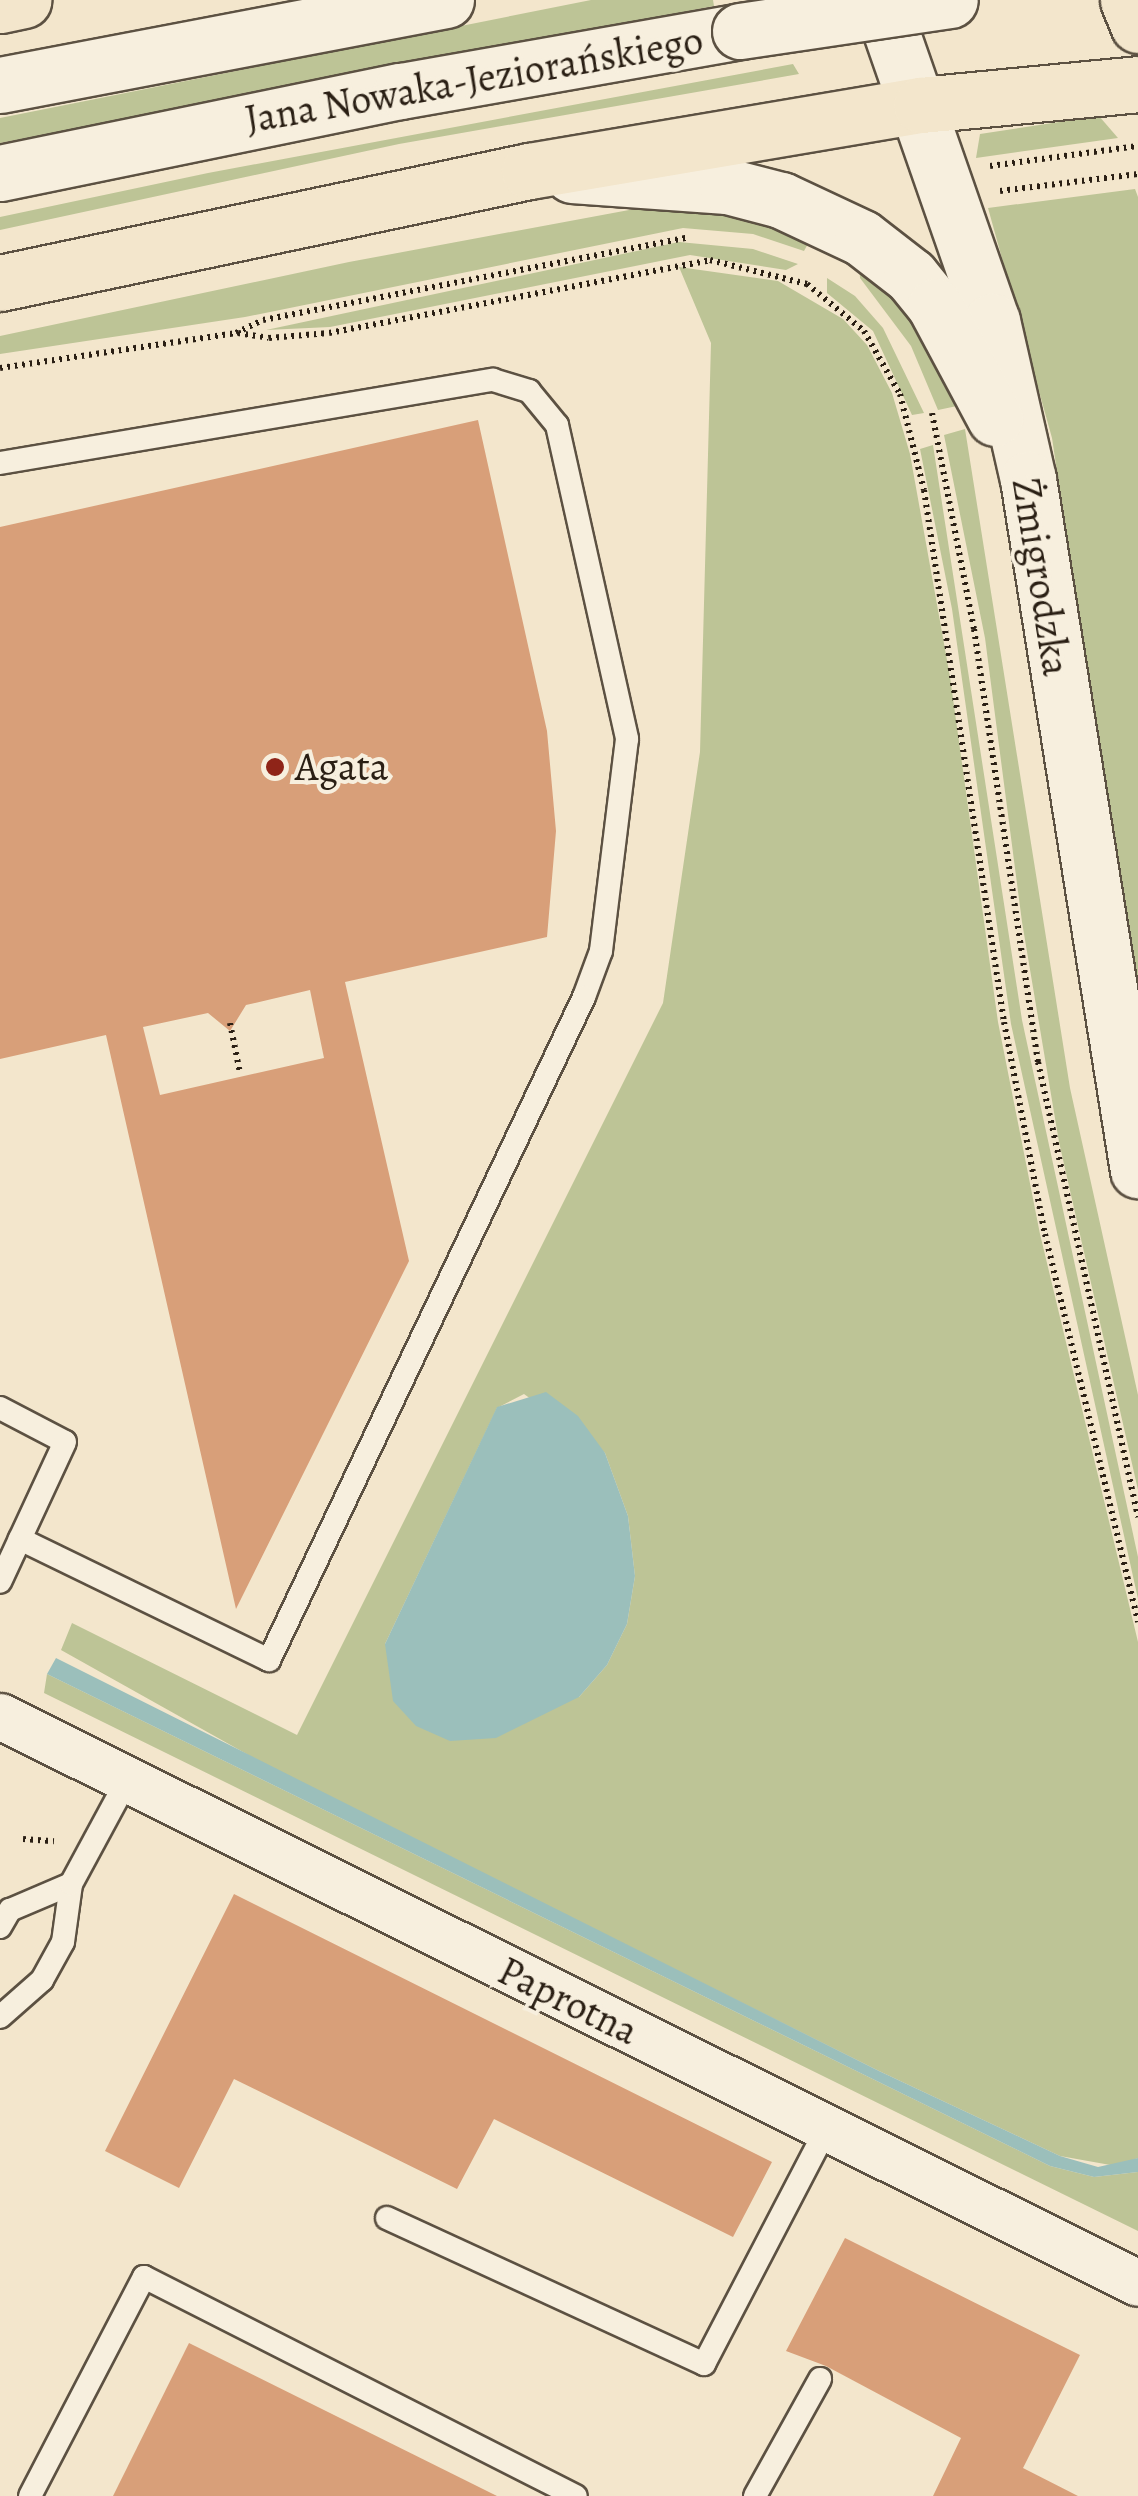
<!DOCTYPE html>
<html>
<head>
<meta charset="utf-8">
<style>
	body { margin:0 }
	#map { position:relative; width:1138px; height:2496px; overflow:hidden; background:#f3e6cc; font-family:Alegreya,serif }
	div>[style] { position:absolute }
	.green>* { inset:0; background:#bdc496 }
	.water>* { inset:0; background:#9bbfbb }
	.building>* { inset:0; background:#d89f79 }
	.path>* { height:6px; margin-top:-3px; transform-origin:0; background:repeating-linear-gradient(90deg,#2a1f14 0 2.5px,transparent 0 7.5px) }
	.roads { filter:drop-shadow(2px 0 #5c5142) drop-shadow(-2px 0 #5c5142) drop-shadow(0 2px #5c5142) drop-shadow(0 -2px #5c5142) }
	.service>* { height:22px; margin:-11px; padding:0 11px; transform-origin:11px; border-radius:11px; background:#f7efde }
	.minor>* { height:45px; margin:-22.5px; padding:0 22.5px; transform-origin:22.5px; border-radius:22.5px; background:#f7efde }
	.tertiary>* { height:55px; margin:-27.5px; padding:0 27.5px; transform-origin:27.5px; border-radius:27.5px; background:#f7efde }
	.secondary>* { height:55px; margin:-27.5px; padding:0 27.5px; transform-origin:27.5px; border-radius:27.5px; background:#f7efde }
	.primary>* { height:55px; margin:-27.5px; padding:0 27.5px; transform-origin:27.5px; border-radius:27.5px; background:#f3e6cc }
	.bridges { filter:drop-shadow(2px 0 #5c5142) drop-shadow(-2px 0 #5c5142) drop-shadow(0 2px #5c5142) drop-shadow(0 -2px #5c5142) }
	.tertiary-bridge>* { height:55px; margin:-27.5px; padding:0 27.5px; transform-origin:27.5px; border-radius:27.5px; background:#f7efde }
	.dots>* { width:28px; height:28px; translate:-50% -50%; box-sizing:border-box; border:5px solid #f7efde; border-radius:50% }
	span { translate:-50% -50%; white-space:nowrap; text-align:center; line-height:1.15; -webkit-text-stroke:8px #f7efde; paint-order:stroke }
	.street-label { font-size:40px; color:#2a1f14 }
	.poi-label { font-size:40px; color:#2a1f14 }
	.left { translate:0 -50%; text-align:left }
</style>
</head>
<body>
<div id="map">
	<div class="green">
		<div style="clip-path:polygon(591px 0,713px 0,714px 6px,0 143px,0 118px)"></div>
		<div style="clip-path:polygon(793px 64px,799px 74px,399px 144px,0 230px,0 217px,208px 173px)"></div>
		<div style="clip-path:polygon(1099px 116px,1118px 138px,976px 158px,980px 134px)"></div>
		<div style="clip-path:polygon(1135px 189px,1138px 197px,1138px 1013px,1052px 438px,988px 208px)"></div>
		<div style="clip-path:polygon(704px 203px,815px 231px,804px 251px,753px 234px,683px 228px,245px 317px,0 354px,0 336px,349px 262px,656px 205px)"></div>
		<div style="clip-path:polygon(679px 242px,753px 249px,798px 264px,786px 270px,690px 255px,330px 327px,266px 330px)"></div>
		<div style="clip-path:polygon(859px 263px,896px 290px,957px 406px,938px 410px,911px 346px,860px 278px)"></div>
		<div style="clip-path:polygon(evenodd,679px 267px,778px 281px,843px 319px,867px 345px,892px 393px,910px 454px,950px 677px,998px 1022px,1040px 1234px,1138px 1642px,1138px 2158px,1116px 2166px,1060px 2156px,879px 2071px,277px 1771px,61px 1650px,72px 1623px,297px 1735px,663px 1003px,700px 752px,711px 343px,679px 267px,524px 1394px,605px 1453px,628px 1516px,635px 1576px,627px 1624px,607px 1665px,579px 1697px,385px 1644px,497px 1408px,524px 1394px)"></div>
		<div style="clip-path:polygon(827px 278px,855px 296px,883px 328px,924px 413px,912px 415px,873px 331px,827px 293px)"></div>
		<div style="clip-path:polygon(965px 429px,1070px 1088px,1138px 1395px,1138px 1490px,1059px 1142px,1022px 922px,985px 638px,944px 435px)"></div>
		<div style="clip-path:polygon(933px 445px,1022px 1020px,1138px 1557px,1138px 1599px,1011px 1024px,952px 609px,920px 449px)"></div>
		<div style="clip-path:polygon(47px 1674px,1050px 2166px,1094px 2177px,1138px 2172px,1138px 2231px,44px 1693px)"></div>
	</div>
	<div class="water">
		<div style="clip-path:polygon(546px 1392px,578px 1416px,605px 1453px,628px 1516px,635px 1576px,627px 1624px,607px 1665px,579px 1697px,496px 1738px,450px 1741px,416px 1726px,393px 1701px,385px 1644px,497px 1407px)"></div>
		<div style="clip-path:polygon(56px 1658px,879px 2071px,1060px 2156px,1098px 2167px,1138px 2158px,1138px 2172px,1094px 2177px,1050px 2166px,47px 1674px)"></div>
	</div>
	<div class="building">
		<div style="clip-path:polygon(evenodd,478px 420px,547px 731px,556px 831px,547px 937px,345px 982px,409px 1261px,236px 1609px,106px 1035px,0 1059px,0 527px,478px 420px,310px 990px,324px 1058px,160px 1095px,143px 1027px,208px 1013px,230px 1031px,246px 1005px,310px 990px)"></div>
		<div style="clip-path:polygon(234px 1894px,772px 2162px,733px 2237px,494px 2119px,457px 2189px,234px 2079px,179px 2188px,105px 2151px)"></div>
		<div style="clip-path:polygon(845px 2238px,1080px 2355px,1023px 2468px,1078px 2496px,933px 2496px,961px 2438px,826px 2366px,786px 2351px)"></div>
		<div style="clip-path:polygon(189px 2343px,497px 2496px,113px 2496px)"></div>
	</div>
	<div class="path">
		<div style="left:990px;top:166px;width:149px;rotate:-7.7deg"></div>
		<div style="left:1000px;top:191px;width:139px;rotate:-7deg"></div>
		<div style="left:238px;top:333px;width:31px;rotate:9deg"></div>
		<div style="left:269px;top:338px;width:60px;rotate:-4.8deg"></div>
		<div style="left:329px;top:333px;width:388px;rotate:-10.8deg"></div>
		<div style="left:710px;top:260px;width:100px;rotate:13.9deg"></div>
		<div style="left:807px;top:284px;width:74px;rotate:39.5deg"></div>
		<div style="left:864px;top:331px;width:73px;rotate:60.3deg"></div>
		<div style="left:900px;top:394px;width:99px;rotate:76deg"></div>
		<div style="left:924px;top:490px;width:538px;rotate:81.45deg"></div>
		<div style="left:1004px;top:1022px;width:216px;rotate:79.1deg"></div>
		<div style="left:1045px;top:1234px;width:399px;rotate:76.5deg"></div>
		<div style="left:0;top:368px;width:239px;rotate:-8.4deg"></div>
		<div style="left:236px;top:333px;width:30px;rotate:-26deg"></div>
		<div style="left:263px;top:320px;width:434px;rotate:-11deg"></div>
		<div style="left:932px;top:413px;width:220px;rotate:79deg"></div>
		<div style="left:974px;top:629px;width:438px;rotate:81.6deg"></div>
		<div style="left:1038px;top:1062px;width:466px;rotate:77.6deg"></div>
		<div style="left:230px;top:1023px;width:51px;rotate:78.7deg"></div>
		<div style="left:23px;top:1839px;width:31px;rotate:4deg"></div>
	</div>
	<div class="roads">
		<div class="service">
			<div style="left:0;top:463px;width:500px;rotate:-9.6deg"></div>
			<div style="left:493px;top:380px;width:38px;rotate:17deg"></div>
			<div style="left:529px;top:391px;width:44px;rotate:50.5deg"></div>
			<div style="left:557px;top:425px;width:322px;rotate:77.4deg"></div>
			<div style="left:627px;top:739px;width:214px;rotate:97deg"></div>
			<div style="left:601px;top:951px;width:49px;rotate:110.3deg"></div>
			<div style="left:584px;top:997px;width:734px;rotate:115.41deg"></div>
			<div style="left:269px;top:1660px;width:277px;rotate:-154.1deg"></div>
			<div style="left:0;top:1408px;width:73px;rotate:27.6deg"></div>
			<div style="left:65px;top:1442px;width:154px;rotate:114.9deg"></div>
			<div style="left:0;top:1927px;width:20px;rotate:-60deg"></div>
			<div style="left:10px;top:1910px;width:66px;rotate:-23.1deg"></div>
			<div style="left:0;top:2017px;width:56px;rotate:-41.4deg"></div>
			<div style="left:42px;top:1980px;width:43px;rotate:-61.1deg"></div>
			<div style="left:63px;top:1942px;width:59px;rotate:-82.1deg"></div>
			<div style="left:71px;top:1884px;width:114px;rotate:-61.6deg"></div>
			<div style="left:387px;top:2218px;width:349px;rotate:24.7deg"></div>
			<div style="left:704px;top:2364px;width:266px;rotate:-62.5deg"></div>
			<div style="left:30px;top:2496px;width:247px;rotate:-62.5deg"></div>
			<div style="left:144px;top:2277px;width:484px;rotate:26.9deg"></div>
			<div style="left:755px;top:2496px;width:134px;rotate:-60.9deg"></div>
		</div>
		<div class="minor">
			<div style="left:0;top:1716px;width:1271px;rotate:26.48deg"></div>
		</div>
		<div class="tertiary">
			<div style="left:0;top:85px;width:454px;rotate:-10.8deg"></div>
			<div style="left:0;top:173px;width:409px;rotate:-11.6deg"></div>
			<div style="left:401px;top:91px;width:344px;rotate:-10deg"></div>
		</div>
		<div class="secondary">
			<div style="left:880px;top:0;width:340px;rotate:70.8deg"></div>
			<div style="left:992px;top:321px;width:162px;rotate:77.2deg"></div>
			<div style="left:1028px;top:479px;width:700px;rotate:80.96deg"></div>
			<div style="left:572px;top:175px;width:155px;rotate:4.1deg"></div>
			<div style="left:727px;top:186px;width:56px;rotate:14.5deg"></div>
			<div style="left:781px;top:200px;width:89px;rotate:25.1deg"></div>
			<div style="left:862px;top:238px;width:62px;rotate:37.8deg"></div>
			<div style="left:911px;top:276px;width:38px;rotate:51deg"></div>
			<div style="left:935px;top:306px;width:127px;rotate:61.8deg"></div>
		</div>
		<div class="primary">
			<div style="left:1128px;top:0;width:27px;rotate:68deg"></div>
			<div style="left:0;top:5px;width:24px;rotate:-12deg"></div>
			<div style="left:0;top:283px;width:541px;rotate:-11.95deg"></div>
			<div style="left:529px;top:171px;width:398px;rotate:-9.6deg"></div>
			<div style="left:921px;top:105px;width:218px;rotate:-5.5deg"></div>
		</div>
	</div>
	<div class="bridges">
		<div class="tertiary-bridge">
			<div style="left:740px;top:31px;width:212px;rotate:-8.4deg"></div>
		</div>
	</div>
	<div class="dots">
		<div style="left:275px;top:767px;background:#8f2418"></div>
	</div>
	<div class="street-label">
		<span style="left:474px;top:80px;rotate:-10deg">Jana Nowaka-Jeziorańskiego</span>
		<span style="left:1041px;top:577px;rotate:81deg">Żmigrodzka</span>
		<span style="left:568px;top:2001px;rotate:26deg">Paprotna</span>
	</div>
	<div class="poi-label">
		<span class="left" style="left:295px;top:767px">Agata</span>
	</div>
</div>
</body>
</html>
